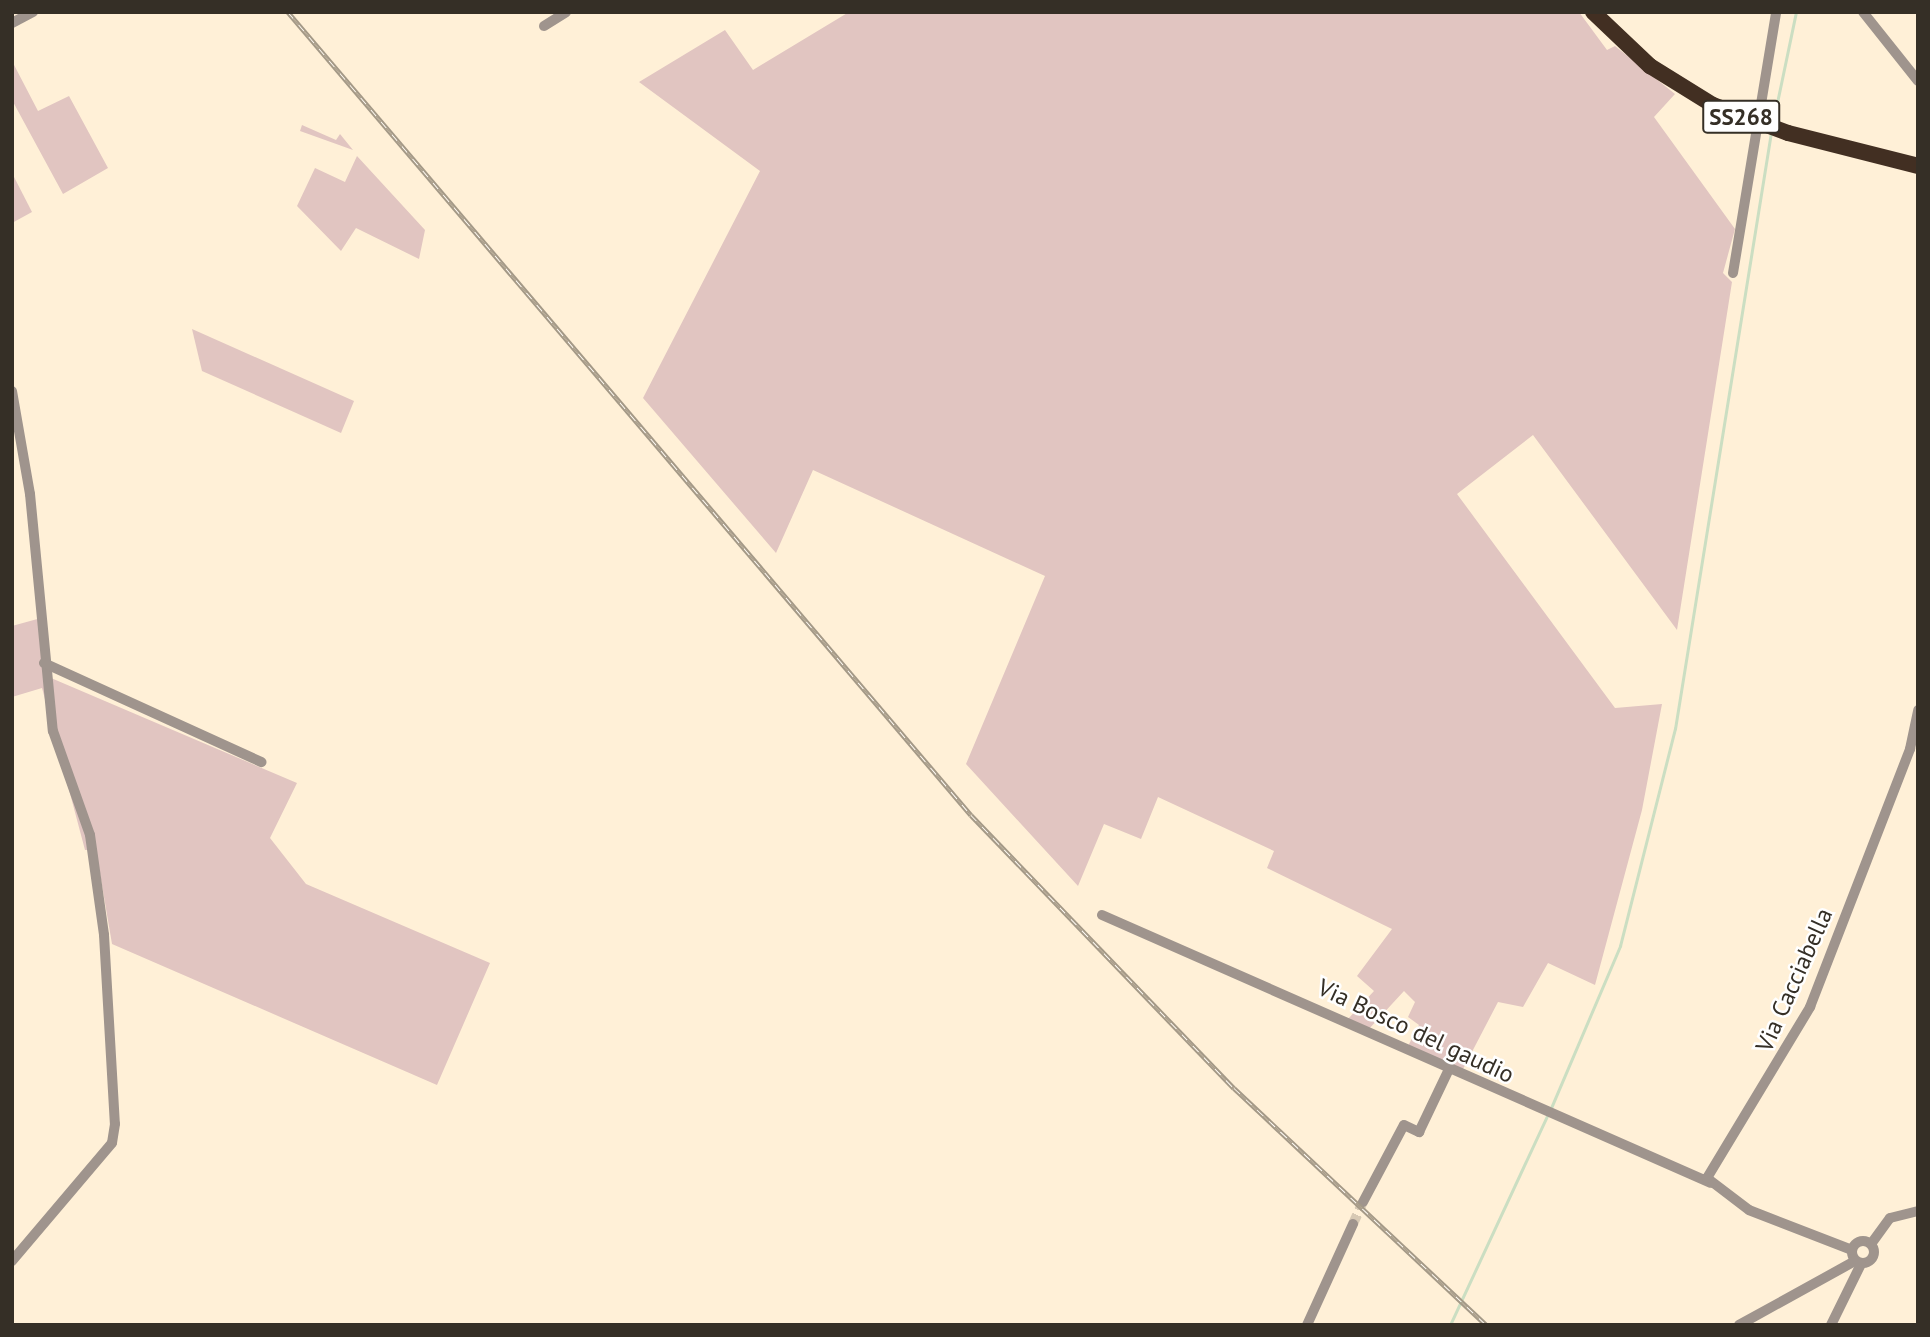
<!DOCTYPE html>
<html>
<head>
<meta charset="utf-8">
<style>
  body { margin:0 }
  #map { position:relative; width:1930px; height:1337px; overflow:hidden; background:#fff0d7; font-family:"PT Sans",sans-serif }
  div>[style] { position:absolute }
  [style*='--x'] { left:calc(var(--x)*1px); top:calc(var(--y)*1px); width:calc(var(--w)*1px); rotate:calc(var(--a)*1deg) }
  .green>* { inset:0; background:#e1c5c1 }
  .stream>* { height:2.5px; margin:-1.25px; padding:0 1.25px; transform-origin:1.25px; border-radius:1.25px; background:#cbdec2 }
  .minor-tunnel>* { height:10px; margin-top:-5px; transform-origin:0; background:repeating-linear-gradient(90deg,#d7c9b4 0 10px,transparent 0 15px) }
  .minor>* { height:10px; margin:-5px; padding:0 5px; transform-origin:5px; border-radius:5px; background:#9f948d }
  .minor>.ring { margin:-5px; padding:0; box-sizing:content-box; background:none; border:10px solid #9f948d; border-radius:50% }
  .rail>* { height:5px; margin-top:-2.5px; transform-origin:0; background:repeating-linear-gradient(90deg,#fff 0 8px,#a49987 0 16px); box-sizing:border-box; border-block:2px solid #a49987 }
  .highway-bridge>* { height:16px; margin:-8px; padding:0 8px; transform-origin:8px; border-radius:8px; background:#422f22 }
  span { translate:-50% -50%; white-space:nowrap; text-align:center; line-height:1.15; -webkit-text-stroke:5px #fff; paint-order:stroke }
  .shield-label span { padding:2px 5px; background:#fff; border:2px solid; border-radius:5px; -webkit-text-stroke-width:0 }
  .shield-label { font-size:23px; color:#352f26; font-weight:700 }
  .street-label { font-size:24px; color:#352f26 }
  .frame { position:absolute; inset:0; border:14px solid #352f26; pointer-events:none }
</style>
</head>
<body>
<div id="map">
  <div class="green">
    <div style="clip-path:polygon(849px 12px,1579px 12px,1607px 50px,1615px 46px,1675px 94px,1654px 117px,1735px 229px,1723px 273px,1732px 282px,1677px 630px,1533px 435px,1457px 494px,1615px 708px,1662px 704px,1642px 810px,1595px 985px,1548px 963px,1523px 1007px,1498px 1002px,1462px 1071px,1408px 1046px,1419px 1025px,1408px 1017px,1415px 1002px,1404px 991px,1368px 1030px,1347px 1020px,1374px 991px,1357px 976px,1392px 929px,1267px 868px,1274px 851px,1158px 797px,1141px 839px,1104px 824px,1078px 886px,966px 764px,1045px 576px,813px 470px,776px 553px,643px 398px,760px 171px,639px 82px,725px 30px,753px 70px)"></div>
    <div style="clip-path:polygon(12px 61px,38px 111px,69px 96px,108px 168px,63px 194px,12px 100px)"></div>
    <div style="clip-path:polygon(302px 125px,336px 140px,340px 134px,353px 150px,300px 131px)"></div>
    <div style="clip-path:polygon(357px 156px,425px 230px,419px 259px,356px 228px,341px 251px,297px 206px,315px 168px,345px 182px)"></div>
    <div style="clip-path:polygon(12px 173px,32px 212px,12px 223px)"></div>
    <div style="clip-path:polygon(192px 329px,354px 401px,341px 433px,202px 371px)"></div>
    <div style="clip-path:polygon(41px 618px,44px 675px,297px 783px,270px 838px,306px 884px,490px 963px,437px 1085px,112px 944px,96px 850px,85px 850px,42px 688px,12px 697px,12px 626px)"></div>
  </div>
  <div class="stream">
    <div style="--x:1773;--y:122;--w:112;--a:-78.2"></div>
    <div style="--x:1551;--y:1108;--w:176;--a:-66.9"></div>
    <div style="--x:1620;--y:946;--w:224;--a:-75.8"></div>
    <div style="--x:1675;--y:729;--w:605;--a:-80.86"></div>
    <div style="--x:1450;--y:1325;--w:233;--a:-65.1"></div>
  </div>
  <div class="minor-tunnel">
    <div style="--x:1353;--y:1224;--w:24;--a:-66"></div>
  </div>
  <div class="minor">
    <div style="--x:1863;--y:12;--w:88;--a:51.4"></div>
    <div style="--x:12;--y:23;--w:24;--a:-28"></div>
    <div style="--x:544;--y:26;--w:26;--a:-32"></div>
    <div style="--x:1733;--y:273;--w:265;--a:-80.6"></div>
    <div style="--x:12;--y:391;--w:105;--a:80.1"></div>
    <div style="--x:30;--y:494;--w:238;--a:84.5"></div>
    <div style="--x:53;--y:731;--w:110;--a:70.4"></div>
    <div style="--x:90;--y:835;--w:101;--a:82"></div>
    <div style="--x:104;--y:935;--w:189;--a:86.7"></div>
    <div style="--x:115;--y:1124;--w:19;--a:99"></div>
    <div style="--x:112;--y:1143;--w:155;--a:130.3"></div>
    <div style="--x:44;--y:663;--w:239;--a:24.5"></div>
    <div style="--x:1102;--y:915;--w:665;--a:23.75"></div>
    <div style="--x:1363;--y:1202;--w:87;--a:-62"></div>
    <div style="--x:1404;--y:1125;--w:17;--a:25"></div>
    <div style="--x:1419;--y:1132;--w:70;--a:-64.5"></div>
    <div class="ring" style="left:1852px;top:1241px;width:12px;height:12px"></div>
    <div style="--x:1871;--y:1244;--w:32;--a:-54"></div>
    <div style="--x:1890;--y:1218;--w:29;--a:-14"></div>
    <div style="--x:1852;--y:1250;--w:110;--a:-158.8"></div>
    <div style="--x:1749;--y:1210;--w:53;--a:-142.7"></div>
    <div style="--x:1707;--y:1178;--w:200;--a:-58.9"></div>
    <div style="--x:1810;--y:1007;--w:277;--a:-68.8"></div>
    <div style="--x:1910;--y:749;--w:40;--a:-78"></div>
    <div style="--x:1307;--y:1325;--w:111;--a:-65.5"></div>
    <div style="--x:1739;--y:1325;--w:132;--a:-28.9"></div>
    <div style="--x:1831;--y:1325;--w:68;--a:-63.8"></div>
  </div>
  <div class="rail">
    <div style="--x:288;--y:12;--w:1054;--a:49.62"></div>
    <div style="--x:971;--y:815;--w:379;--a:46.1"></div>
    <div style="--x:1234;--y:1088;--w:346;--a:43.2"></div>
  </div>
  <div class="highway-bridge">
    <div style="--x:1593;--y:12;--w:79;--a:43.5"></div>
    <div style="--x:1650;--y:66;--w:74;--a:31.8"></div>
    <div style="--x:1713;--y:105;--w:80;--a:20.5"></div>
    <div style="--x:1788;--y:133;--w:134;--a:14.2"></div>
  </div>
  <div class="shield-label">
    <span style="left:1741px;top:117px">SS268</span>
  </div>
  <div class="street-label">
    <span style="left:1794px;top:980px;rotate:-66deg">Via Cacciabella</span>
    <span style="left:1416px;top:1031px;rotate:25deg">Via Bosco del gaudio</span>
  </div>
  <div class="frame"></div>
</div>
</body>
</html>
